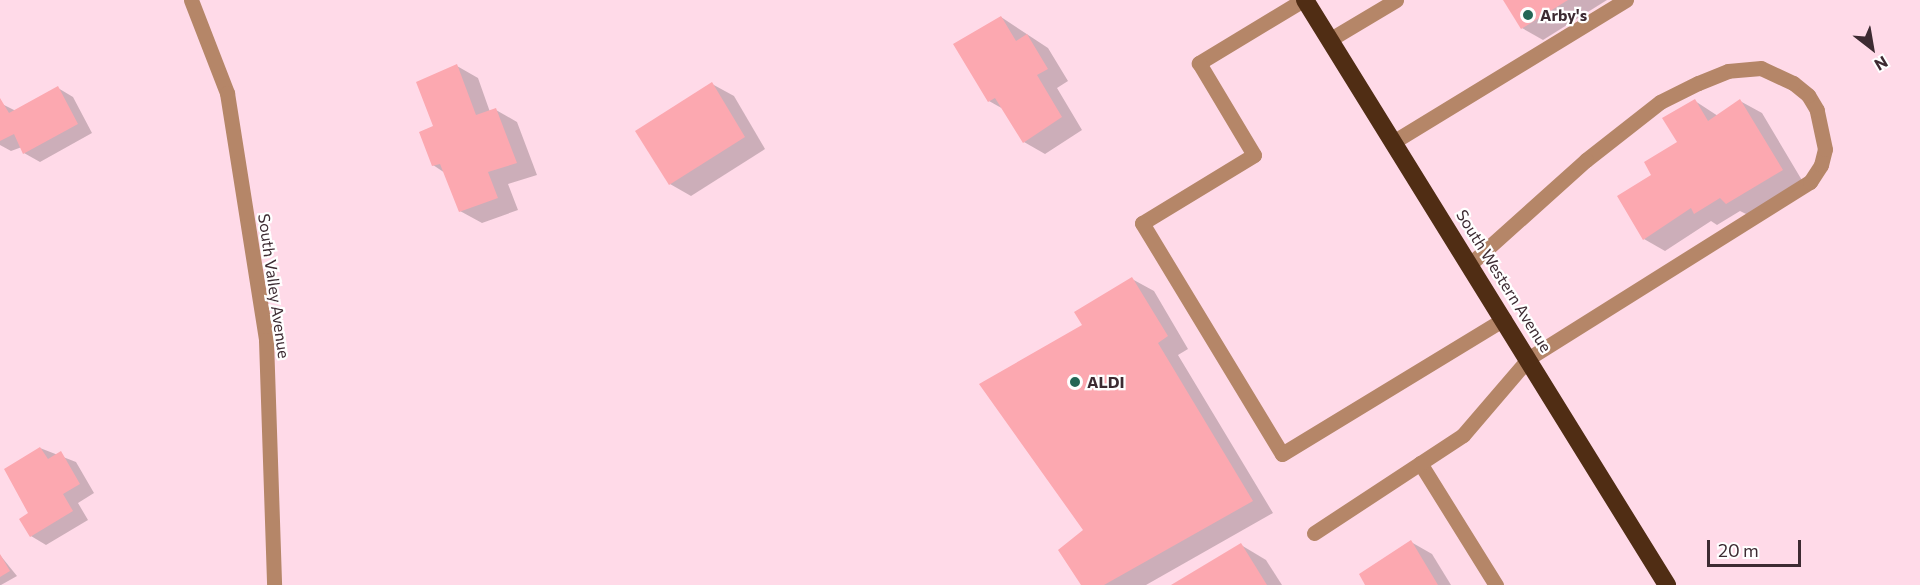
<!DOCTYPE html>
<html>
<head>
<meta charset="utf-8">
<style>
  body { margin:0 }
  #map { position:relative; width:1920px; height:585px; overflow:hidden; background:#ffdae8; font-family:Commissioner,sans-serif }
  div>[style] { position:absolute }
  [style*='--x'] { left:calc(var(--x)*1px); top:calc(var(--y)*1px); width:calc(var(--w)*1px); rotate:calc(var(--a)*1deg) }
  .shadow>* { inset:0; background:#0003 }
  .building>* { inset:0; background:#fca8b0 }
  .minor>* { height:15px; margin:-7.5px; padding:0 7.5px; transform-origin:7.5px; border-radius:7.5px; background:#b58668 }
  .highway>* { height:18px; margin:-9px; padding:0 9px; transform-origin:9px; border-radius:9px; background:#502d14 }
  .dots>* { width:16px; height:16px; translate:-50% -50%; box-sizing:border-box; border:3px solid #fff; border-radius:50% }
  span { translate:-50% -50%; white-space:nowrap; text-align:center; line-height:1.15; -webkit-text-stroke:4.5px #fff; paint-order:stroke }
  .poi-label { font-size:16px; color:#3d2b32; font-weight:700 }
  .left { translate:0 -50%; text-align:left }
  .street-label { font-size:16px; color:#3d2b32 }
  .north { position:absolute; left:1842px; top:18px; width:60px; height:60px; -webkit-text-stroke:4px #fff; paint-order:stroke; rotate:149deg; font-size:16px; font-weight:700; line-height:24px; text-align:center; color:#3d2b32 }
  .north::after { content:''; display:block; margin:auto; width:21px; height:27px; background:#3d2b32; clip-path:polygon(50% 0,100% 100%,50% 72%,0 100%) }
  .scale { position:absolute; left:1707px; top:540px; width:94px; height:27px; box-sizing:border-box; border:3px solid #3d2b32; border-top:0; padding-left:8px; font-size:18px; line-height:21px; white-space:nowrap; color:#3d2b32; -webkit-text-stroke:4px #fff; paint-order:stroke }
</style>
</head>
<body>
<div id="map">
  <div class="shadow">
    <div style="clip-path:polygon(1504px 0,1607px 0,1543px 40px,1522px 28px)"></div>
    <div style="clip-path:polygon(1001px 17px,1048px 48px,1068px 81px,1057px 88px,1082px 130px,1045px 154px,1024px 142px,1005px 110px,989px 101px)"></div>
    <div style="clip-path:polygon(457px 66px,478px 78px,490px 112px,496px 110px,517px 122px,537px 175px,508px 184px,518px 210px,482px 223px,460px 211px,445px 173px,433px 165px,435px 127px)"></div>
    <div style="clip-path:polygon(712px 84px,734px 96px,765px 149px,691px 196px,670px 184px)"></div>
    <div style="clip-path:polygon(58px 88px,73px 97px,92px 133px,40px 162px,24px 153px,22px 147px,11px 151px,0 145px,0 103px,16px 111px)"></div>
    <div style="clip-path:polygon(1695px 101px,1718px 116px,1740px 101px,1762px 113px,1803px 182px,1748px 215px,1740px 211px,1717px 225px,1711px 221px,1665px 251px,1644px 239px,1653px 175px,1679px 143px)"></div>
    <div style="clip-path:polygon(1132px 279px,1154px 291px,1188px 349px,1178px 355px,1273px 513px,1146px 585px,1083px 585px,1084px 325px)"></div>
    <div style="clip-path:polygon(40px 448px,76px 462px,94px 493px,78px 503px,88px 520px,46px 545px,31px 536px,30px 514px)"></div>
    <div style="clip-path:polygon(1411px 542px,1432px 554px,1451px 585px,1367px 585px)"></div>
    <div style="clip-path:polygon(1241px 545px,1266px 560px,1282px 585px,1174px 585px)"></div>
    <div style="clip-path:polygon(0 555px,17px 576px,1px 585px,0 585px)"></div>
  </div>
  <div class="building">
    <div style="clip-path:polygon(1503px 0,1568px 0,1521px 29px)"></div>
    <div style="clip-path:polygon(1001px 16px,1016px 41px,1027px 34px,1048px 69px,1037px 75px,1062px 117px,1023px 143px,995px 98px,988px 102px,953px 44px)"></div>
    <div style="clip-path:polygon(457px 64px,476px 115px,496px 108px,517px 163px,488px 172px,498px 198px,459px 212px,440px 164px,432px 166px,419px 132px,433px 126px,416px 82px)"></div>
    <div style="clip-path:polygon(712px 82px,745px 137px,669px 185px,635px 131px)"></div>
    <div style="clip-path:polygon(58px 86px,78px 124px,23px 154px,14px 134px,0 141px,0 98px,9px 113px)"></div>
    <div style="clip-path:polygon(1695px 99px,1708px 121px,1740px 99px,1783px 170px,1726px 204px,1720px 198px,1694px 214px,1691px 208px,1643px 240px,1617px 196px,1651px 175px,1644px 162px,1677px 142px,1662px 118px)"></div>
    <div style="clip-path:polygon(1132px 277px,1168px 336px,1158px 343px,1253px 501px,1104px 585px,1081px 585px,1058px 550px,1083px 530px,979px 384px,1082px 325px,1074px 312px)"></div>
    <div style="clip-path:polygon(40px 447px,48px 459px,61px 451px,80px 484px,63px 494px,73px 511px,30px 537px,19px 519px,28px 513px,4px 469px)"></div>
    <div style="clip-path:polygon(1411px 540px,1438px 585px,1365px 585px,1359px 574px)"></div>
    <div style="clip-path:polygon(1241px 543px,1267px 585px,1171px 585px)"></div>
    <div style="clip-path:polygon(0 554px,10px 571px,0 577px)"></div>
  </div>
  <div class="minor">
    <div style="--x:191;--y:0;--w:100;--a:68.8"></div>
    <div style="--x:227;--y:93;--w:250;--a:81"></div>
    <div style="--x:266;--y:340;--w:245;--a:88.1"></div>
    <div style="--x:1303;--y:0;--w:122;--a:148.8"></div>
    <div style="--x:1199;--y:63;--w:107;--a:59.1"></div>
    <div style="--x:1254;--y:155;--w:131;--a:148.7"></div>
    <div style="--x:1142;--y:223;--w:270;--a:58.8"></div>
    <div style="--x:1282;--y:454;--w:260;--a:-31.3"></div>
    <div style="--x:1329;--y:40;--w:78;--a:-30.8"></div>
    <div style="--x:1393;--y:142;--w:273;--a:-31.4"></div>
    <div style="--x:1420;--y:463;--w:144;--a:58.1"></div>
    <div style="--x:1314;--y:533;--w:178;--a:-33.3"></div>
    <div style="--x:1463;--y:435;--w:101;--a:-49.4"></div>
    <div style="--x:1529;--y:358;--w:332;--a:-32.1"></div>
    <div style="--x:1810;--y:182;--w:20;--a:-57"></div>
    <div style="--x:1821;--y:165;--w:16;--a:-76"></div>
    <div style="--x:1825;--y:149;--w:40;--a:-102"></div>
    <div style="--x:1817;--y:110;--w:17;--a:-121"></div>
    <div style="--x:1808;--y:95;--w:19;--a:-141"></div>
    <div style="--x:1793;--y:83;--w:35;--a:-155"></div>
    <div style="--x:1761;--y:68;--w:33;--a:175"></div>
    <div style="--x:1728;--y:71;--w:32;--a:158"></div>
    <div style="--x:1698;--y:83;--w:42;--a:153.4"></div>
    <div style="--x:1660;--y:102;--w:94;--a:141.9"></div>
    <div style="--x:1586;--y:160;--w:156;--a:138.1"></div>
  </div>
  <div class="highway">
    <div style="--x:1305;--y:0;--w:688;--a:58.25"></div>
  </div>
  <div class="dots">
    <div style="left:1528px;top:15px;background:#246655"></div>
    <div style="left:1075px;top:382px;background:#246655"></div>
  </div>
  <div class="poi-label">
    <span class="left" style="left:1540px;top:15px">Arby's</span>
    <span class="left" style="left:1087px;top:382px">ALDI</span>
  </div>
  <div class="street-label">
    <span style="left:1504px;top:281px;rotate:58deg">South Western Avenue</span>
    <span style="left:274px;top:286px;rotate:82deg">South Valley Avenue</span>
  </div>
  <div class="north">N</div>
  <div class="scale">20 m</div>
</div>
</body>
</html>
